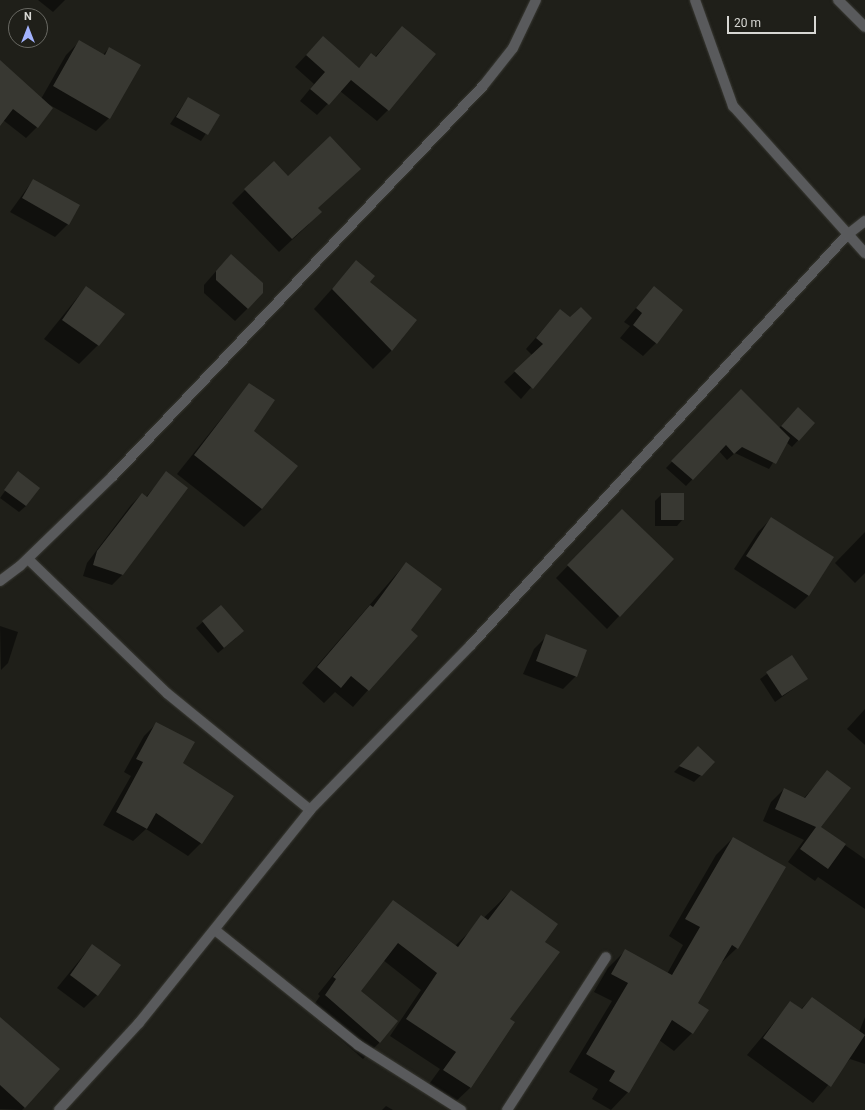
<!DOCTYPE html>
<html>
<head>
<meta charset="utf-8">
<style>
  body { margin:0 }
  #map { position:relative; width:865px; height:1110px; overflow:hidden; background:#1f1f19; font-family:Roboto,sans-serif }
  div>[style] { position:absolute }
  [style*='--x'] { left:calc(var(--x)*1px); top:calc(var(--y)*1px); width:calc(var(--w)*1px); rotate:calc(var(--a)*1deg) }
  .shadow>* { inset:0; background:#0007 }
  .building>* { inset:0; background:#383832 }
  .roads { filter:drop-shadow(0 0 1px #393933) drop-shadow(0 0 1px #393933) }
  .minor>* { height:10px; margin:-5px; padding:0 5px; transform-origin:5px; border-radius:5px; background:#595a5c }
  span { translate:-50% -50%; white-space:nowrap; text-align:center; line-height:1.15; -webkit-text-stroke:3px #1f1f19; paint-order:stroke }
  .north { position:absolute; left:8px; top:8px; width:40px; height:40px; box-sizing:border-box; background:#1f1f19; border:1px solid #696963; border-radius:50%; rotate:0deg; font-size:11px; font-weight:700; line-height:16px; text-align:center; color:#d7d7d3 }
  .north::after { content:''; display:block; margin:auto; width:14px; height:18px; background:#a2b2fd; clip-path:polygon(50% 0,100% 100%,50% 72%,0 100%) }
  .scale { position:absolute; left:727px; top:16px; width:89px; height:18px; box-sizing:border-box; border:2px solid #d7d7d3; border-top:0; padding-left:5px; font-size:12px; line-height:14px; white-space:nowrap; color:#d7d7d3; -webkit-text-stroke:3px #1f1f19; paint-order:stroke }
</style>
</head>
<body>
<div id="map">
  <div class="shadow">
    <div style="clip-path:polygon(38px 0,65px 0,53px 12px)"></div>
    <div style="clip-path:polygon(402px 27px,388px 110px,377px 121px,340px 91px,317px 115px,300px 101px,314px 84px,295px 67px,323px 37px,358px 69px,371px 54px,375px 57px)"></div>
    <div style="clip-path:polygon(79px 42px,103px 55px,109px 48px,109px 118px,96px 131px,48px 104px,37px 127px,26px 138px,3px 120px,0 125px,0 62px,41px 99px,66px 55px)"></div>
    <div style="clip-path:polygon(188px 98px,218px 115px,201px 141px,170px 124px)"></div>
    <div style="clip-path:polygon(33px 180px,68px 224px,55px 237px,10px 212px)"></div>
    <div style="clip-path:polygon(245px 190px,317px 208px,308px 225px,279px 252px,232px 203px)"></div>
    <div style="clip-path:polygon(356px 262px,368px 282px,392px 350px,373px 369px,314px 309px)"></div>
    <div style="clip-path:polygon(218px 269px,248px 308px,235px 321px,204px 293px,204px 285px)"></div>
    <div style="clip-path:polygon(86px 287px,98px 345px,79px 364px,44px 339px)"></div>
    <div style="clip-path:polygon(654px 287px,656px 343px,643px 356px,620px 338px,630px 326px,624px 322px)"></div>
    <div style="clip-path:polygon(560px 310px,570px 319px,591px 318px,521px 399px,504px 382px,532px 355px,526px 349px)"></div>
    <div style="clip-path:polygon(249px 384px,262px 509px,244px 527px,177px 474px)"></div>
    <div style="clip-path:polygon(741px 390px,779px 428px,791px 415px,814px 423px,792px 447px,786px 442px,769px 469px,735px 453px,727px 460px,719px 451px,686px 486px,666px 468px)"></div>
    <div style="clip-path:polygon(18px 473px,26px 506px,19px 512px,0 498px)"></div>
    <div style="clip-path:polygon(167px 473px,122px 575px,112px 585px,83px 576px,87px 563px,131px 505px,142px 494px,146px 497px)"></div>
    <div style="clip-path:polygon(662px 494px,683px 519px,677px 526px,655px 526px,655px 501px)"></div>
    <div style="clip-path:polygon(622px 510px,672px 559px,607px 629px,556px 578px)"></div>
    <div style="clip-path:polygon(771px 519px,833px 557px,808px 596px,795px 609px,734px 569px,758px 532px)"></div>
    <div style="clip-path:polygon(865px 532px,865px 573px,855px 583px,835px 563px)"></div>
    <div style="clip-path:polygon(406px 563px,410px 631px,416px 636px,353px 707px,335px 692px,324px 703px,302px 683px)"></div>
    <div style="clip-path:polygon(221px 606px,236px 638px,218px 653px,196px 628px)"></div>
    <div style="clip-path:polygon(0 626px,18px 632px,8px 663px,1px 670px)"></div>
    <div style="clip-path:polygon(547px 636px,576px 676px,563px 689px,523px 674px,534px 649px)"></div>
    <div style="clip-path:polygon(792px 656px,807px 679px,775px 702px,760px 679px)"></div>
    <div style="clip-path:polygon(865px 709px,865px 745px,847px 729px)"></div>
    <div style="clip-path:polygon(157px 723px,182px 763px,201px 843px,188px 856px,146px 829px,133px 841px,103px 825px,131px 776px,124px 772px,144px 736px)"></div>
    <div style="clip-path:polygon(692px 754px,714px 762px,694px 782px,674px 772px)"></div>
    <div style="clip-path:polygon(827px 772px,819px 827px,865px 859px,865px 909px,818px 877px,815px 881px,788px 862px,804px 840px,763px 821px,771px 802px,784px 789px,804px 798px)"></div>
    <div style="clip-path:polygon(733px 838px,737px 948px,719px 965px,697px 1003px,708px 1011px,692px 1033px,674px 1051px,659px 1040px,628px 1092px,611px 1110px,592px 1099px,598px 1089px,569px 1072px,612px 1001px,594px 992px,608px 968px,625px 951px,667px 974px,683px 945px,669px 936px,716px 855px)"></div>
    <div style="clip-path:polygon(511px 891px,543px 942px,508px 1019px,513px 1022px,470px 1088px,453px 1104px,427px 1087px,440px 1069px,390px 1036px,421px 990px,383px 960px,359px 991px,380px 1042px,363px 1059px,309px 1012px,320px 996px,318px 994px,393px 901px,455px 946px)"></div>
    <div style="clip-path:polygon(92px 945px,97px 995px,84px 1008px,57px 988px)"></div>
    <div style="clip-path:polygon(812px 998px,859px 1032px,865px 1017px,865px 1064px,850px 1059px,813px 1103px,747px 1055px,791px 1002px,801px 1009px)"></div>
    <div style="clip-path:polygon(0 1025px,25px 1107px,22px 1110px,0 1109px)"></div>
    <div style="clip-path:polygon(386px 1106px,393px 1110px,382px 1110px)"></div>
  </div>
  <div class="building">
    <div style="clip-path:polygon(402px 26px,436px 54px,389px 111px,351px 80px,329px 105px,310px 89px,325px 72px,306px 55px,323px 36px,359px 68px,371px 53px,376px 57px)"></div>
    <div style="clip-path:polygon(79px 40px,105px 55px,109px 47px,141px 65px,110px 119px,53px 86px)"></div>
    <div style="clip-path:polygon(0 60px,53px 108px,38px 128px,13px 109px,0 126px)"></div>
    <div style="clip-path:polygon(188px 97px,220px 115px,208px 135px,176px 117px)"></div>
    <div style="clip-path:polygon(330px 136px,361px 169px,318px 208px,322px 212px,292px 239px,244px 189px,274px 161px,288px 176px)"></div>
    <div style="clip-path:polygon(33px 179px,80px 205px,69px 225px,22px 198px)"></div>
    <div style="clip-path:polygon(231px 254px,263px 283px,263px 293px,248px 309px,216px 280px,216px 271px)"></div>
    <div style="clip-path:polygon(356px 260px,375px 276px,370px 282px,417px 320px,392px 351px,332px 289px)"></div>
    <div style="clip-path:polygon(86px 286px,125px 314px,99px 346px,62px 320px)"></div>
    <div style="clip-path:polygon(654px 286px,683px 310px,657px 344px,633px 325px,642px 313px,636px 308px)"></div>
    <div style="clip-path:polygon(581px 307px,592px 318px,533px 389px,514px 371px,543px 344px,536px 338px,560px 309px,570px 317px)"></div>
    <div style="clip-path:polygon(249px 383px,275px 400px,254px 431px,298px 466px,262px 509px,194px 455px)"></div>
    <div style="clip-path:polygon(741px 389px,790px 438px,776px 464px,742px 447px,734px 454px,726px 445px,693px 480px,671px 461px)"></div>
    <div style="clip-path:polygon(798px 407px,815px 423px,799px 441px,781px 426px)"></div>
    <div style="clip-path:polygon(18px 471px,40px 488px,26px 506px,4px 490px)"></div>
    <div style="clip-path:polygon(166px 471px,188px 488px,123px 575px,93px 565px,97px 551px,142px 493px,147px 497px)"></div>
    <div style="clip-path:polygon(661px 493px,684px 493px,684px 520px,661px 520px)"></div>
    <div style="clip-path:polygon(622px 509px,674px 559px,620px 617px,567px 565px)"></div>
    <div style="clip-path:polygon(771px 517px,834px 557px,809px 596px,746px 556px)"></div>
    <div style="clip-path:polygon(406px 562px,442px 589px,411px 630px,418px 636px,369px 691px,351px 676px,341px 688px,317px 667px,370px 605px,373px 607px)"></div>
    <div style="clip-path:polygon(221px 605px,244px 631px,224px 648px,202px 621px)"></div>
    <div style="clip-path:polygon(546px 634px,587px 650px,577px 677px,536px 661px)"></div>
    <div style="clip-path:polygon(792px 655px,808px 679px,782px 696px,766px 672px)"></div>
    <div style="clip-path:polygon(156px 722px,195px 742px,183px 763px,234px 796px,202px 844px,156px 813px,147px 829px,116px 812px,143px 762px,136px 759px)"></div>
    <div style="clip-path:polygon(698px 746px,715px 762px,702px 776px,679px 766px)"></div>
    <div style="clip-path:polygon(827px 770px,851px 788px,821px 827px,846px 844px,828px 869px,800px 849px,816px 827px,775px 809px,784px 788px,805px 798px)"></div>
    <div style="clip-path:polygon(733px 837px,786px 867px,738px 949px,732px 945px,698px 1003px,709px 1010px,693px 1034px,672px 1020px,629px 1093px,609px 1081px,615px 1071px,586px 1054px,628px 983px,611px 974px,625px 949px,672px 975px,700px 927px,685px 919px)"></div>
    <div style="clip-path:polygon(511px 890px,558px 924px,545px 942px,560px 952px,510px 1019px,515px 1022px,471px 1088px,443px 1070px,456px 1052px,406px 1019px,437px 973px,398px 943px,361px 991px,398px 1021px,380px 1043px,325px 995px,336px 979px,333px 977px,393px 900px,458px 947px,481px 915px,488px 920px)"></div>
    <div style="clip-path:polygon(92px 944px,121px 965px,98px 996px,70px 975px)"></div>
    <div style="clip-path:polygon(812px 997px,865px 1035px,831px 1087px,763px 1038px,790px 1001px,802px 1009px)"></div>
    <div style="clip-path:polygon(0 1017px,60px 1069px,25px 1108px,0 1085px)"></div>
  </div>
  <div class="roads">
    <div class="minor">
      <div style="--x:695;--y:0;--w:113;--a:70.3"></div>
      <div style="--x:733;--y:106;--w:198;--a:48.1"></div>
      <div style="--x:838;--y:0;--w:38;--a:45"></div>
      <div style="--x:28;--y:559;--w:194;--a:44"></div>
      <div style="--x:168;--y:694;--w:183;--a:39.2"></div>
      <div style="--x:0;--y:581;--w:25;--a:-37"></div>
      <div style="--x:20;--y:566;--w:129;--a:-44.1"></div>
      <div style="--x:113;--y:476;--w:538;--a:-46.51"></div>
      <div style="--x:483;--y:86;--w:48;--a:-51.7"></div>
      <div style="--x:513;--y:48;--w:53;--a:-64.4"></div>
      <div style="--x:215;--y:930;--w:184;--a:38.8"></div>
      <div style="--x:358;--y:1045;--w:122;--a:32.3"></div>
      <div style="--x:59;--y:1110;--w:118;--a:-47.4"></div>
      <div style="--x:139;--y:1023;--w:273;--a:-51.2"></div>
      <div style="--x:310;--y:810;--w:231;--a:-45.7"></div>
      <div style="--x:471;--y:645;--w:556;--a:-47.48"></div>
      <div style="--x:847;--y:235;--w:23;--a:-38"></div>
      <div style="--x:507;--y:1110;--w:182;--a:-57.1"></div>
    </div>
  </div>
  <div class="north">N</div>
  <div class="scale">20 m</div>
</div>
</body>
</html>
